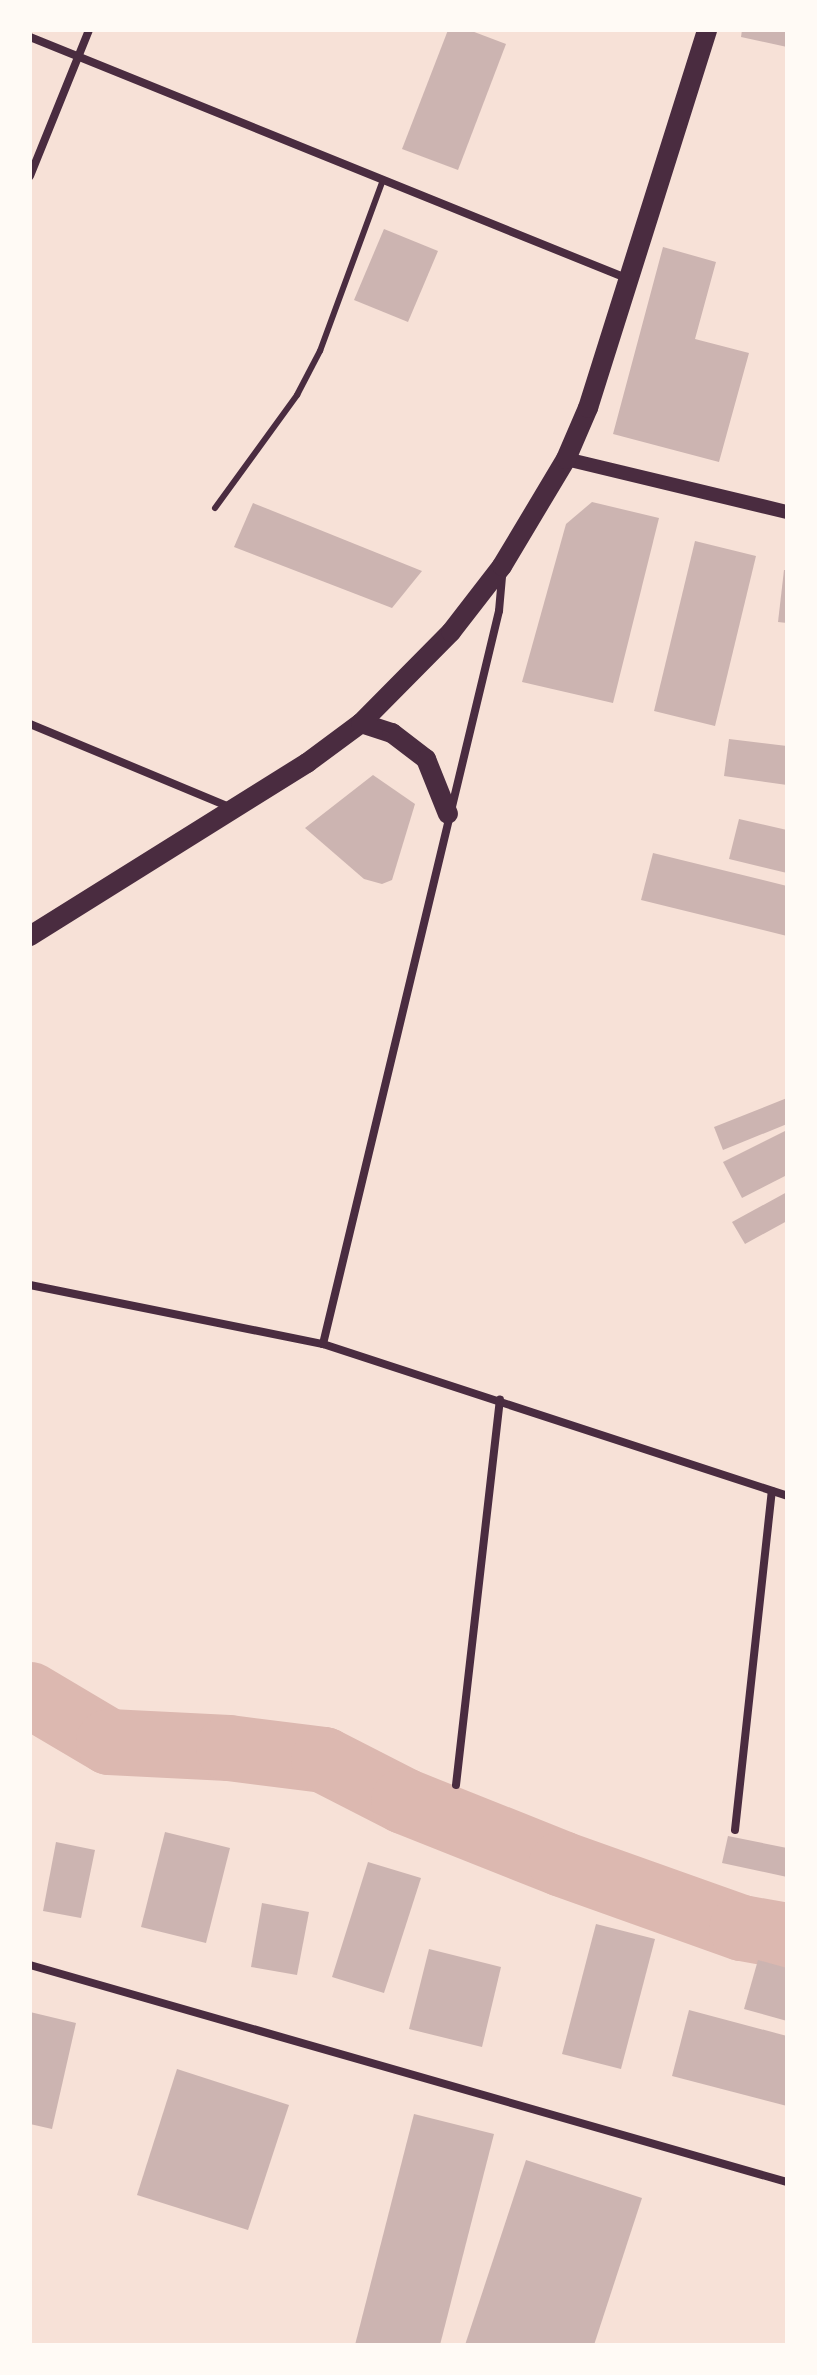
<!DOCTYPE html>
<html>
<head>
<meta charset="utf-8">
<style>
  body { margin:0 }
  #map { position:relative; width:817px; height:2375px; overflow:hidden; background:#f7e1d7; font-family:"IBM Plex Sans",sans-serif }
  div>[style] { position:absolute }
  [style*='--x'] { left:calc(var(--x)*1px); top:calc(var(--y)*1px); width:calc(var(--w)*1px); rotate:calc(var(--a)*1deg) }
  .river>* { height:66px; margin:-33px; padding:0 33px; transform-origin:33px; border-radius:33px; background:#dcb8b0 }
  .building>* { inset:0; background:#ccb4b1 }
  .service>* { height:6px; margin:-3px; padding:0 3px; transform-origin:3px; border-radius:3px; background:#4a2c40 }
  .minor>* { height:8px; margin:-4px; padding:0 4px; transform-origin:4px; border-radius:4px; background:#4a2c40 }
  .tertiary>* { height:14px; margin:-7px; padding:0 7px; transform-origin:7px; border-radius:7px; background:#4a2c40 }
  .primary>* { height:20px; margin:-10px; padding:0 10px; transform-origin:10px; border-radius:10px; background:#4a2c40 }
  span { translate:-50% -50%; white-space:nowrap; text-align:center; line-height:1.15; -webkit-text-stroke:6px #fffaf5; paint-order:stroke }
  .frame { position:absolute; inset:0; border:32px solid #fffaf5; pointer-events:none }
</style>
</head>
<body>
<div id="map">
  <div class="river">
    <div style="--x:30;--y:1695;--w:92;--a:30.7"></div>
    <div style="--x:109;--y:1742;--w:120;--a:2.9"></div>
    <div style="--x:229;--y:1748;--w:96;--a:7.2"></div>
    <div style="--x:324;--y:1760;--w:90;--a:27.1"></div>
    <div style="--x:404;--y:1801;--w:170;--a:21.7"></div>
    <div style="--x:562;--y:1864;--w:191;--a:19.6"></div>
    <div style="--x:742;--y:1928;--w:46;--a:10.1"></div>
  </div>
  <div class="building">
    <div style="clip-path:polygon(448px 30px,469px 30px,506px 44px,458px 170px,402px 149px)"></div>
    <div style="clip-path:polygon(742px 30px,787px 30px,787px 47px,741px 37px)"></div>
    <div style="clip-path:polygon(384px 229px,438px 251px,408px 322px,354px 300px)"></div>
    <div style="clip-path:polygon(663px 247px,716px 262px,695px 339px,749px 353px,719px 462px,613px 434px)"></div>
    <div style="clip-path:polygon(592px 502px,659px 518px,613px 703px,522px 682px,566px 524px)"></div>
    <div style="clip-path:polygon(253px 503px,422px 571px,392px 608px,234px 547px)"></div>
    <div style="clip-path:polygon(695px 541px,756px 556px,715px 726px,654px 711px)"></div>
    <div style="clip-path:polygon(784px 570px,787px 570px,787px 623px,778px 622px)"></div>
    <div style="clip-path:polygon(729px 739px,787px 746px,787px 785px,724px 776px)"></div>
    <div style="clip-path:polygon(373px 775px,415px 804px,392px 880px,382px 884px,364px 879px,305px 828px)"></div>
    <div style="clip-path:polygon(739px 819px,787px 830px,787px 873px,729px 859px)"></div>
    <div style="clip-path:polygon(653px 853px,787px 886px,787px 936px,641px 900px)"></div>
    <div style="clip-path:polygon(787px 1098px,787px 1124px,723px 1150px,714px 1127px)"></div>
    <div style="clip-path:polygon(787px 1130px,787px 1175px,742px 1198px,723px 1162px)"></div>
    <div style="clip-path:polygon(787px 1192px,787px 1221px,745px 1244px,732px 1222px)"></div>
    <div style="clip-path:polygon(165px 1832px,230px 1848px,206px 1943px,141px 1927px)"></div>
    <div style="clip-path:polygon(728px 1836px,787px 1848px,787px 1877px,722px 1863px)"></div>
    <div style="clip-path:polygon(56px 1842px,95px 1850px,81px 1918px,43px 1911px)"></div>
    <div style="clip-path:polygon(368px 1862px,421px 1878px,384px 1993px,332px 1977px)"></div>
    <div style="clip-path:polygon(262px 1903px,309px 1912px,297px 1975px,251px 1967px)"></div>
    <div style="clip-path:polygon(596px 1924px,655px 1939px,621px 2069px,562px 2054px)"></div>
    <div style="clip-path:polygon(429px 1949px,501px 1967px,482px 2047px,409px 2029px)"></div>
    <div style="clip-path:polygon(758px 1960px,787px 1968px,787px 2021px,744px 2009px)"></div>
    <div style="clip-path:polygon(689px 2010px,787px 2036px,787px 2106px,672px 2076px)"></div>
    <div style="clip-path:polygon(30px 2012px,76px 2023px,52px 2129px,30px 2124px)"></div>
    <div style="clip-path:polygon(177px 2069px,289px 2105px,248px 2230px,137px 2195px)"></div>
    <div style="clip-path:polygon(414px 2114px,494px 2134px,440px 2345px,355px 2345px)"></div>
    <div style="clip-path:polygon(526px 2160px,642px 2198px,594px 2345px,465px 2345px)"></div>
  </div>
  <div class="service">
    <div style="--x:215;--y:508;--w:140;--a:-54"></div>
    <div style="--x:297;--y:395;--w:50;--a:-62.4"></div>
    <div style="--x:320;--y:351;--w:182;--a:-69.8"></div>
  </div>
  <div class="minor">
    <div style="--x:30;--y:37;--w:643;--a:22.02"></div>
    <div style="--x:30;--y:176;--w:157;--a:-68"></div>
    <div style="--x:30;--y:724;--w:219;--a:22.6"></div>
    <div style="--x:30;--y:1285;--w:299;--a:11.4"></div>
    <div style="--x:323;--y:1344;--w:488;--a:18.1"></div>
    <div style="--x:323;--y:1344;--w:754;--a:-76.5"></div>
    <div style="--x:499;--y:611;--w:36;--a:-85"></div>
    <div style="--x:456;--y:1785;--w:388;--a:-83.5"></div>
    <div style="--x:735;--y:1830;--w:341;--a:-83.8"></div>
    <div style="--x:30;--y:1965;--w:787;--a:16"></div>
  </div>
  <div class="tertiary">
    <div style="--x:566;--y:459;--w:227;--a:13.5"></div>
  </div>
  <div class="primary">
    <div style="--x:361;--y:723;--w:33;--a:18"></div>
    <div style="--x:392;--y:733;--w:43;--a:37.4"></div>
    <div style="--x:426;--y:759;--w:59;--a:68.2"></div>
    <div style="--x:30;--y:936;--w:327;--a:-32"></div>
    <div style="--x:307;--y:763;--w:67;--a:-36.5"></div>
    <div style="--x:361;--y:723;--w:128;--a:-45.3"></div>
    <div style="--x:451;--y:632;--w:83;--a:-52.3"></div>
    <div style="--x:502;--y:566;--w:125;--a:-59.1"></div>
    <div style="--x:566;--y:459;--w:56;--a:-66.7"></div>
    <div style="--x:588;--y:408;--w:396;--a:-72.5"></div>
  </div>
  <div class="frame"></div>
</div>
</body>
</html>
